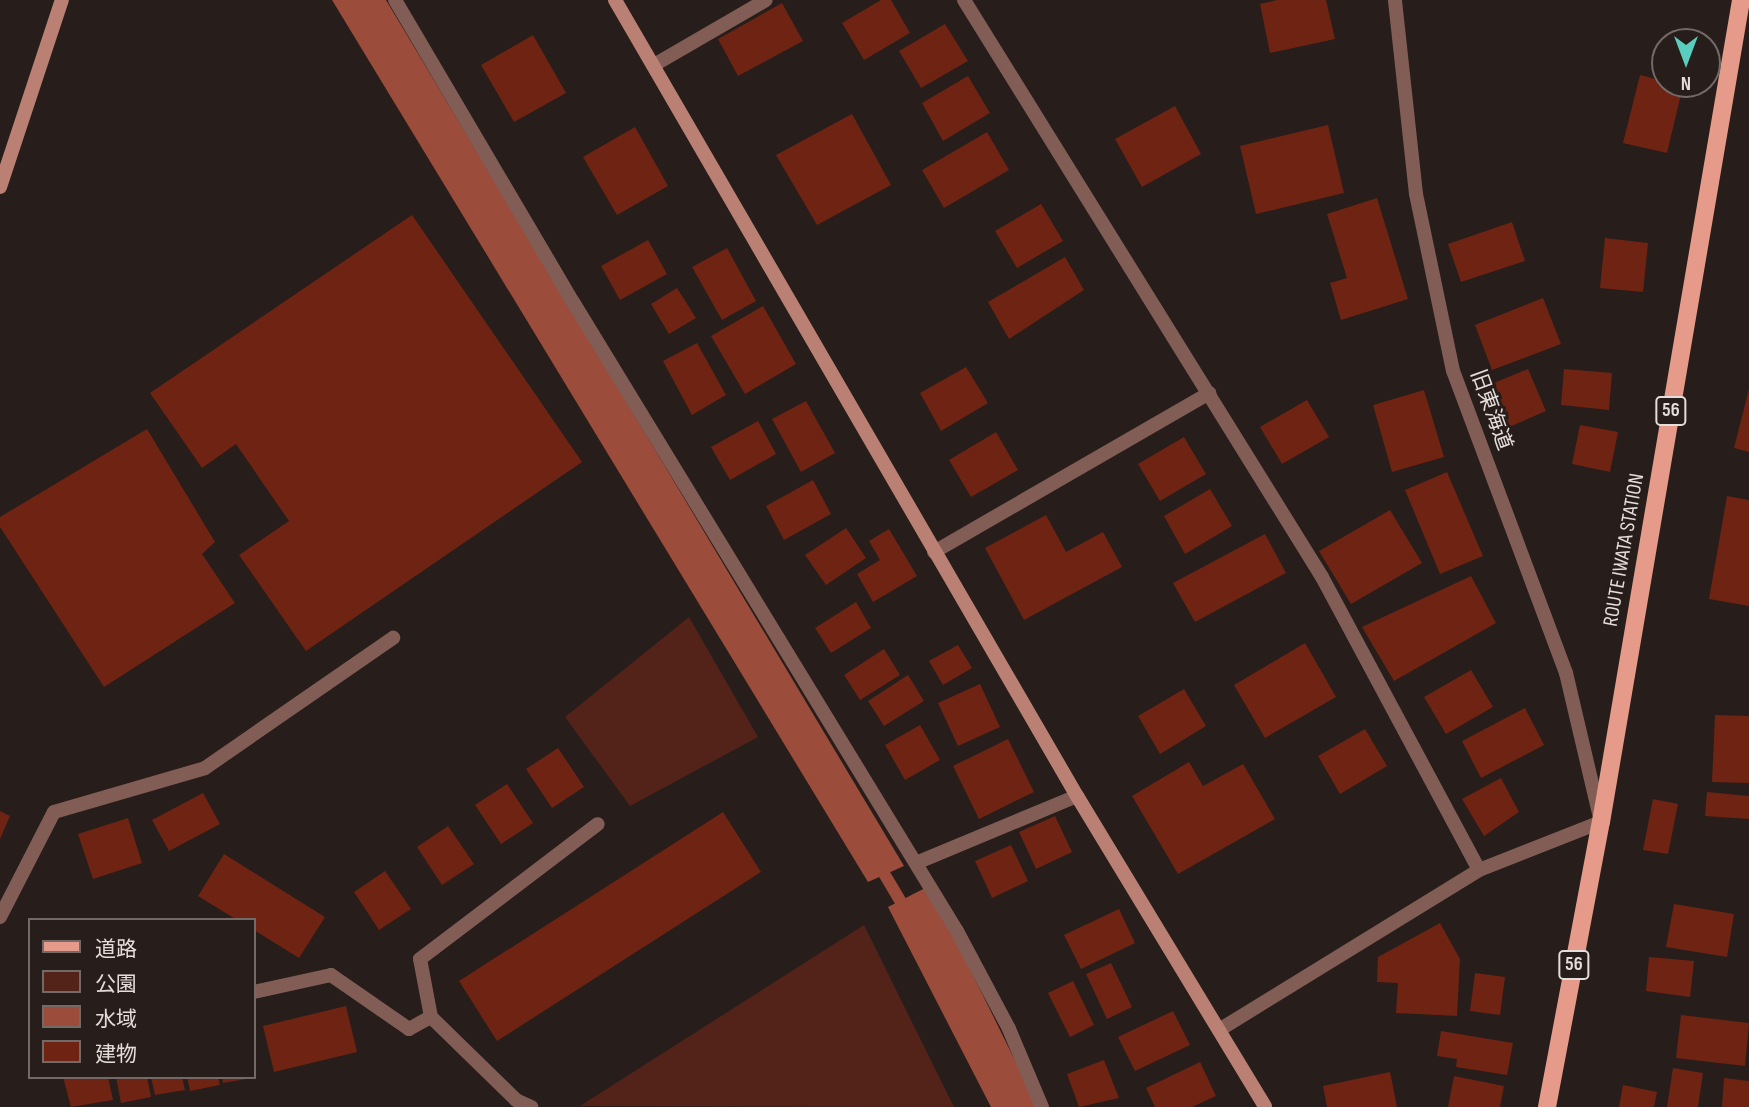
<!DOCTYPE html>
<html>
<head>
<meta charset="utf-8">
<style>
  body { margin:0 }
  #map { position:relative; width:1749px; height:1107px; overflow:hidden; background:#271d1a; font-family:"Sofia Sans Condensed","Noto Sans JP",sans-serif }
  div>[style] { position:absolute }
  [style*='--x'] { left:calc(var(--x)*1px); top:calc(var(--y)*1px); width:calc(var(--w)*1px); rotate:calc(var(--a)*1deg) }
  .green>* { inset:0; background:#532319 }
  .water>* { inset:0; background:#9c4c3b }
  .stream>* { height:12px; margin:-6px; padding:0 6px; transform-origin:6px; border-radius:6px; background:#9c4c3b }
  .building>* { inset:0; background:#6f2313 }
  .street>* { height:14px; margin:-7px; padding:0 7px; transform-origin:7px; border-radius:7px; background:#825d55 }
  .secondary>* { height:14px; margin:-7px; padding:0 7px; transform-origin:7px; border-radius:7px; background:#ba8073 }
  .primary>* { height:18px; margin:-9px; padding:0 9px; transform-origin:9px; border-radius:9px; background:#e69b8a }
  span { translate:-50% -50%; white-space:nowrap; text-align:center; line-height:1.15; -webkit-text-stroke:6px #271d1a; paint-order:stroke }
  .shield-label span { padding:2px 5px; background:#271d1a; border:2px solid; border-radius:5px; -webkit-text-stroke-width:0 }
  .shield-label { font-size:19px; color:#e4dddb; font-weight:700 }
  .street-label { font-size:21px; color:#e4dddb }
  .legend { position:absolute; left:28px; top:918px; width:228px; height:161px; box-sizing:border-box; background:#271d1a; border:2px solid #736a67; margin:0; padding:9px 12px; list-style:none; font-size:21px; color:#e4dddb }
  .legend li { display:flex; align-items:center; gap:14px; height:35px }
  .legend b { width:35px; border:2px solid #736a67 }
  .north { position:absolute; left:1651px; top:28px; width:70px; height:70px; box-sizing:border-box; background:#271d1a; border:2px solid #736a67; border-radius:50%; rotate:180deg; font-size:19px; font-weight:700; line-height:28px; text-align:center; color:#e4dddb }
  .north::after { content:''; display:block; margin:auto; width:24px; height:32px; background:#59cebe; clip-path:polygon(50% 0,100% 100%,50% 72%,0 100%) }
</style>
</head>
<body>
<div id="map">
  <div class="green">
    <div style="clip-path:polygon(689px 617px,758px 737px,630px 806px,565px 717px)"></div>
    <div style="clip-path:polygon(864px 925px,954px 1107px,580px 1106px)"></div>
  </div>
  <div class="water">
    <div style="clip-path:polygon(332px 0,386px 0,904px 866px,868px 882px)"></div>
    <div style="clip-path:polygon(929px 886px,1038px 1107px,991px 1107px,888px 907px)"></div>
  </div>
  <div class="stream">
    <div style="--x:876;--y:860;--w:63;--a:59.3"></div>
  </div>
  <div class="building">
    <div style="clip-path:polygon(881px 0,891px 0,910px 33px,864px 60px,842px 23px)"></div>
    <div style="clip-path:polygon(1277px 0,1326px 0,1335px 39px,1270px 53px,1260px 4px)"></div>
    <div style="clip-path:polygon(782px 3px,803px 41px,738px 76px,718px 39px)"></div>
    <div style="clip-path:polygon(945px 24px,968px 61px,921px 88px,899px 51px)"></div>
    <div style="clip-path:polygon(533px 35px,566px 93px,514px 122px,481px 65px)"></div>
    <div style="clip-path:polygon(1640px 75px,1683px 86px,1667px 153px,1623px 143px)"></div>
    <div style="clip-path:polygon(968px 76px,990px 113px,943px 141px,922px 103px)"></div>
    <div style="clip-path:polygon(1175px 106px,1201px 154px,1142px 187px,1115px 139px)"></div>
    <div style="clip-path:polygon(852px 114px,891px 185px,817px 225px,776px 155px)"></div>
    <div style="clip-path:polygon(1328px 125px,1344px 193px,1256px 214px,1240px 146px)"></div>
    <div style="clip-path:polygon(635px 127px,668px 186px,617px 215px,583px 157px)"></div>
    <div style="clip-path:polygon(987px 132px,1009px 170px,944px 208px,922px 170px)"></div>
    <div style="clip-path:polygon(1377px 198px,1408px 299px,1341px 320px,1330px 283px,1347px 278px,1327px 214px)"></div>
    <div style="clip-path:polygon(1041px 204px,1063px 241px,1017px 268px,995px 231px)"></div>
    <div style="clip-path:polygon(412px 215px,582px 462px,306px 651px,239px 555px,289px 521px,236px 444px,202px 468px,150px 393px)"></div>
    <div style="clip-path:polygon(1512px 222px,1525px 261px,1461px 282px,1448px 244px)"></div>
    <div style="clip-path:polygon(1605px 238px,1648px 243px,1643px 292px,1600px 288px)"></div>
    <div style="clip-path:polygon(648px 240px,667px 274px,620px 300px,601px 266px)"></div>
    <div style="clip-path:polygon(727px 248px,756px 301px,722px 320px,692px 267px)"></div>
    <div style="clip-path:polygon(1065px 257px,1084px 290px,1009px 339px,988px 302px)"></div>
    <div style="clip-path:polygon(677px 288px,696px 318px,669px 334px,651px 304px)"></div>
    <div style="clip-path:polygon(1543px 298px,1561px 344px,1492px 370px,1475px 325px)"></div>
    <div style="clip-path:polygon(763px 306px,796px 364px,745px 394px,711px 336px)"></div>
    <div style="clip-path:polygon(697px 343px,726px 395px,692px 415px,663px 361px)"></div>
    <div style="clip-path:polygon(966px 367px,988px 403px,941px 431px,920px 393px)"></div>
    <div style="clip-path:polygon(1528px 369px,1546px 411px,1507px 428px,1489px 385px)"></div>
    <div style="clip-path:polygon(1564px 369px,1612px 373px,1609px 410px,1561px 405px)"></div>
    <div style="clip-path:polygon(1749px 389px,1749px 452px,1734px 448px)"></div>
    <div style="clip-path:polygon(1424px 390px,1444px 457px,1392px 472px,1373px 405px)"></div>
    <div style="clip-path:polygon(1307px 400px,1329px 437px,1282px 464px,1260px 427px)"></div>
    <div style="clip-path:polygon(806px 401px,835px 453px,801px 472px,772px 419px)"></div>
    <div style="clip-path:polygon(758px 421px,776px 454px,730px 480px,711px 447px)"></div>
    <div style="clip-path:polygon(1580px 425px,1618px 432px,1610px 472px,1572px 464px)"></div>
    <div style="clip-path:polygon(147px 429px,215px 542px,202px 554px,235px 603px,104px 687px,0 527px,0 517px)"></div>
    <div style="clip-path:polygon(996px 432px,1018px 470px,971px 497px,949px 460px)"></div>
    <div style="clip-path:polygon(1184px 437px,1206px 474px,1160px 501px,1138px 464px)"></div>
    <div style="clip-path:polygon(1447px 472px,1483px 556px,1440px 574px,1405px 490px)"></div>
    <div style="clip-path:polygon(813px 480px,831px 514px,784px 540px,766px 506px)"></div>
    <div style="clip-path:polygon(1210px 489px,1232px 526px,1185px 554px,1164px 516px)"></div>
    <div style="clip-path:polygon(1727px 496px,1749px 500px,1749px 606px,1709px 599px)"></div>
    <div style="clip-path:polygon(1390px 510px,1422px 563px,1351px 604px,1319px 551px)"></div>
    <div style="clip-path:polygon(1046px 515px,1066px 552px,1103px 532px,1122px 567px,1024px 620px,985px 548px)"></div>
    <div style="clip-path:polygon(846px 528px,866px 558px,826px 585px,805px 555px)"></div>
    <div style="clip-path:polygon(889px 529px,917px 576px,873px 602px,857px 574px,880px 560px,869px 541px)"></div>
    <div style="clip-path:polygon(1265px 534px,1286px 573px,1195px 622px,1173px 583px)"></div>
    <div style="clip-path:polygon(1471px 576px,1496px 623px,1394px 681px,1362px 627px)"></div>
    <div style="clip-path:polygon(856px 602px,871px 628px,831px 653px,815px 628px)"></div>
    <div style="clip-path:polygon(1305px 643px,1336px 697px,1265px 738px,1234px 685px)"></div>
    <div style="clip-path:polygon(958px 645px,972px 668px,943px 685px,929px 661px)"></div>
    <div style="clip-path:polygon(884px 649px,900px 675px,860px 700px,844px 675px)"></div>
    <div style="clip-path:polygon(1471px 670px,1493px 707px,1446px 734px,1424px 697px)"></div>
    <div style="clip-path:polygon(908px 675px,924px 701px,884px 726px,868px 701px)"></div>
    <div style="clip-path:polygon(980px 684px,1000px 727px,958px 746px,938px 703px)"></div>
    <div style="clip-path:polygon(1184px 689px,1206px 726px,1160px 754px,1138px 716px)"></div>
    <div style="clip-path:polygon(1525px 708px,1544px 745px,1481px 778px,1462px 741px)"></div>
    <div style="clip-path:polygon(1715px 715px,1749px 716px,1749px 783px,1712px 782px)"></div>
    <div style="clip-path:polygon(920px 725px,940px 760px,905px 780px,885px 745px)"></div>
    <div style="clip-path:polygon(1365px 729px,1387px 766px,1340px 794px,1318px 756px)"></div>
    <div style="clip-path:polygon(1008px 739px,1034px 792px,979px 819px,953px 766px)"></div>
    <div style="clip-path:polygon(558px 748px,584px 787px,552px 808px,526px 769px)"></div>
    <div style="clip-path:polygon(1189px 762px,1203px 786px,1243px 764px,1275px 819px,1178px 874px,1132px 796px)"></div>
    <div style="clip-path:polygon(1501px 778px,1519px 812px,1484px 836px,1462px 799px)"></div>
    <div style="clip-path:polygon(507px 784px,533px 823px,501px 844px,475px 805px)"></div>
    <div style="clip-path:polygon(1707px 792px,1749px 796px,1749px 819px,1705px 816px)"></div>
    <div style="clip-path:polygon(203px 793px,220px 824px,169px 851px,152px 820px)"></div>
    <div style="clip-path:polygon(1653px 799px,1678px 804px,1668px 854px,1643px 850px)"></div>
    <div style="clip-path:polygon(0 811px,10px 816px,0 839px)"></div>
    <div style="clip-path:polygon(723px 812px,761px 872px,497px 1041px,459px 981px)"></div>
    <div style="clip-path:polygon(1055px 816px,1072px 852px,1036px 869px,1019px 832px)"></div>
    <div style="clip-path:polygon(128px 818px,142px 863px,93px 879px,78px 834px)"></div>
    <div style="clip-path:polygon(448px 826px,474px 864px,442px 885px,417px 847px)"></div>
    <div style="clip-path:polygon(1011px 845px,1028px 881px,992px 898px,975px 861px)"></div>
    <div style="clip-path:polygon(224px 854px,325px 917px,299px 958px,254px 930px,254px 920px,237px 920px,198px 896px)"></div>
    <div style="clip-path:polygon(385px 871px,411px 909px,379px 930px,354px 892px)"></div>
    <div style="clip-path:polygon(1674px 904px,1734px 914px,1727px 957px,1666px 947px)"></div>
    <div style="clip-path:polygon(1119px 909px,1135px 943px,1081px 969px,1064px 935px)"></div>
    <div style="clip-path:polygon(1440px 923px,1460px 959px,1457px 1016px,1396px 1013px,1398px 983px,1377px 982px,1378px 957px)"></div>
    <div style="clip-path:polygon(1649px 957px,1694px 961px,1690px 997px,1646px 991px)"></div>
    <div style="clip-path:polygon(1111px 963px,1132px 1007px,1107px 1019px,1086px 974px)"></div>
    <div style="clip-path:polygon(1475px 973px,1505px 977px,1500px 1015px,1470px 1011px)"></div>
    <div style="clip-path:polygon(1073px 981px,1094px 1025px,1070px 1037px,1048px 993px)"></div>
    <div style="clip-path:polygon(346px 1006px,357px 1052px,274px 1072px,263px 1026px)"></div>
    <div style="clip-path:polygon(1173px 1011px,1190px 1045px,1135px 1071px,1118px 1037px)"></div>
    <div style="clip-path:polygon(1681px 1015px,1749px 1023px,1745px 1066px,1676px 1058px)"></div>
    <div style="clip-path:polygon(1441px 1031px,1513px 1043px,1507px 1075px,1456px 1067px,1457px 1059px,1437px 1056px)"></div>
    <div style="clip-path:polygon(1104px 1060px,1119px 1098px,1079px 1107px,1067px 1074px)"></div>
    <div style="clip-path:polygon(1200px 1062px,1216px 1096px,1192px 1107px,1155px 1107px,1146px 1088px)"></div>
    <div style="clip-path:polygon(1673px 1068px,1703px 1073px,1698px 1107px,1667px 1107px)"></div>
    <div style="clip-path:polygon(1390px 1072px,1397px 1107px,1327px 1107px,1323px 1086px)"></div>
    <div style="clip-path:polygon(1454px 1076px,1504px 1086px,1500px 1107px,1448px 1107px)"></div>
    <div style="clip-path:polygon(63px 1077px,108px 1077px,113px 1100px,71px 1107px)"></div>
    <div style="clip-path:polygon(116px 1077px,147px 1077px,151px 1097px,121px 1103px)"></div>
    <div style="clip-path:polygon(151px 1077px,182px 1077px,185px 1090px,155px 1095px)"></div>
    <div style="clip-path:polygon(187px 1077px,218px 1077px,220px 1085px,190px 1091px)"></div>
    <div style="clip-path:polygon(222px 1077px,247px 1077px,247px 1079px,223px 1083px)"></div>
    <div style="clip-path:polygon(1724px 1078px,1749px 1081px,1749px 1107px,1722px 1107px)"></div>
    <div style="clip-path:polygon(1623px 1085px,1657px 1092px,1654px 1107px,1619px 1107px)"></div>
  </div>
  <div class="street">
    <div style="--x:395;--y:0;--w:351;--a:59.5"></div>
    <div style="--x:573;--y:302;--w:737;--a:58.6"></div>
    <div style="--x:957;--y:931;--w:111;--a:62"></div>
    <div style="--x:1009;--y:1029;--w:85;--a:67.1"></div>
    <div style="--x:964;--y:0;--w:679;--a:58.18"></div>
    <div style="--x:1322;--y:577;--w:332;--a:61.8"></div>
    <div style="--x:654;--y:65;--w:129;--a:-30.1"></div>
    <div style="--x:934;--y:552;--w:318;--a:-30"></div>
    <div style="--x:916;--y:863;--w:174;--a:-22.6"></div>
    <div style="--x:0;--y:917;--w:118;--a:-62.8"></div>
    <div style="--x:54;--y:812;--w:157;--a:-16.2"></div>
    <div style="--x:205;--y:768;--w:229;--a:-34.7"></div>
    <div style="--x:254;--y:992;--w:79;--a:-12.4"></div>
    <div style="--x:331;--y:975;--w:95;--a:34.7"></div>
    <div style="--x:409;--y:1029;--w:25;--a:-29"></div>
    <div style="--x:431;--y:1017;--w:119;--a:44.3"></div>
    <div style="--x:516;--y:1100;--w:17;--a:25"></div>
    <div style="--x:431;--y:1017;--w:59;--a:-100.7"></div>
    <div style="--x:420;--y:959;--w:223;--a:-37.2"></div>
    <div style="--x:1219;--y:1030;--w:305;--a:-31.6"></div>
    <div style="--x:1479;--y:870;--w:131;--a:-21.5"></div>
    <div style="--x:1601;--y:822;--w:153;--a:-103.2"></div>
    <div style="--x:1566;--y:673;--w:322;--a:-110.5"></div>
    <div style="--x:1453;--y:371;--w:181;--a:-101.8"></div>
    <div style="--x:1416;--y:194;--w:195;--a:-96.2"></div>
  </div>
  <div class="secondary">
    <div style="--x:615;--y:0;--w:920;--a:59.87"></div>
    <div style="--x:1077;--y:796;--w:363;--a:58.8"></div>
    <div style="--x:0;--y:187;--w:197;--a:-71.7"></div>
  </div>
  <div class="primary">
    <div style="--x:1547;--y:1107;--w:290;--a:-79.3"></div>
    <div style="--x:1601;--y:822;--w:834;--a:-80.33"></div>
  </div>
  <div class="shield-label">
    <span style="left:1671px;top:411px">56</span>
    <span style="left:1574px;top:965px">56</span>
  </div>
  <div class="street-label">
    <span style="left:1491px;top:410px;rotate:70deg">旧東海道</span>
    <span style="left:1624px;top:550px;rotate:-80deg">ROUTE IWATA STATION</span>
  </div>
  <ul class="legend">
  <li><b style="height:9px;background:#e69b8a"></b>道路</li>
  <li><b style="height:19px;background:#532319"></b>公園</li>
  <li><b style="height:19px;background:#9c4c3b"></b>水域</li>
  <li><b style="height:19px;background:#6f2313"></b>建物</li>
  </ul>
  <div class="north">N</div>
</div>
</body>
</html>
